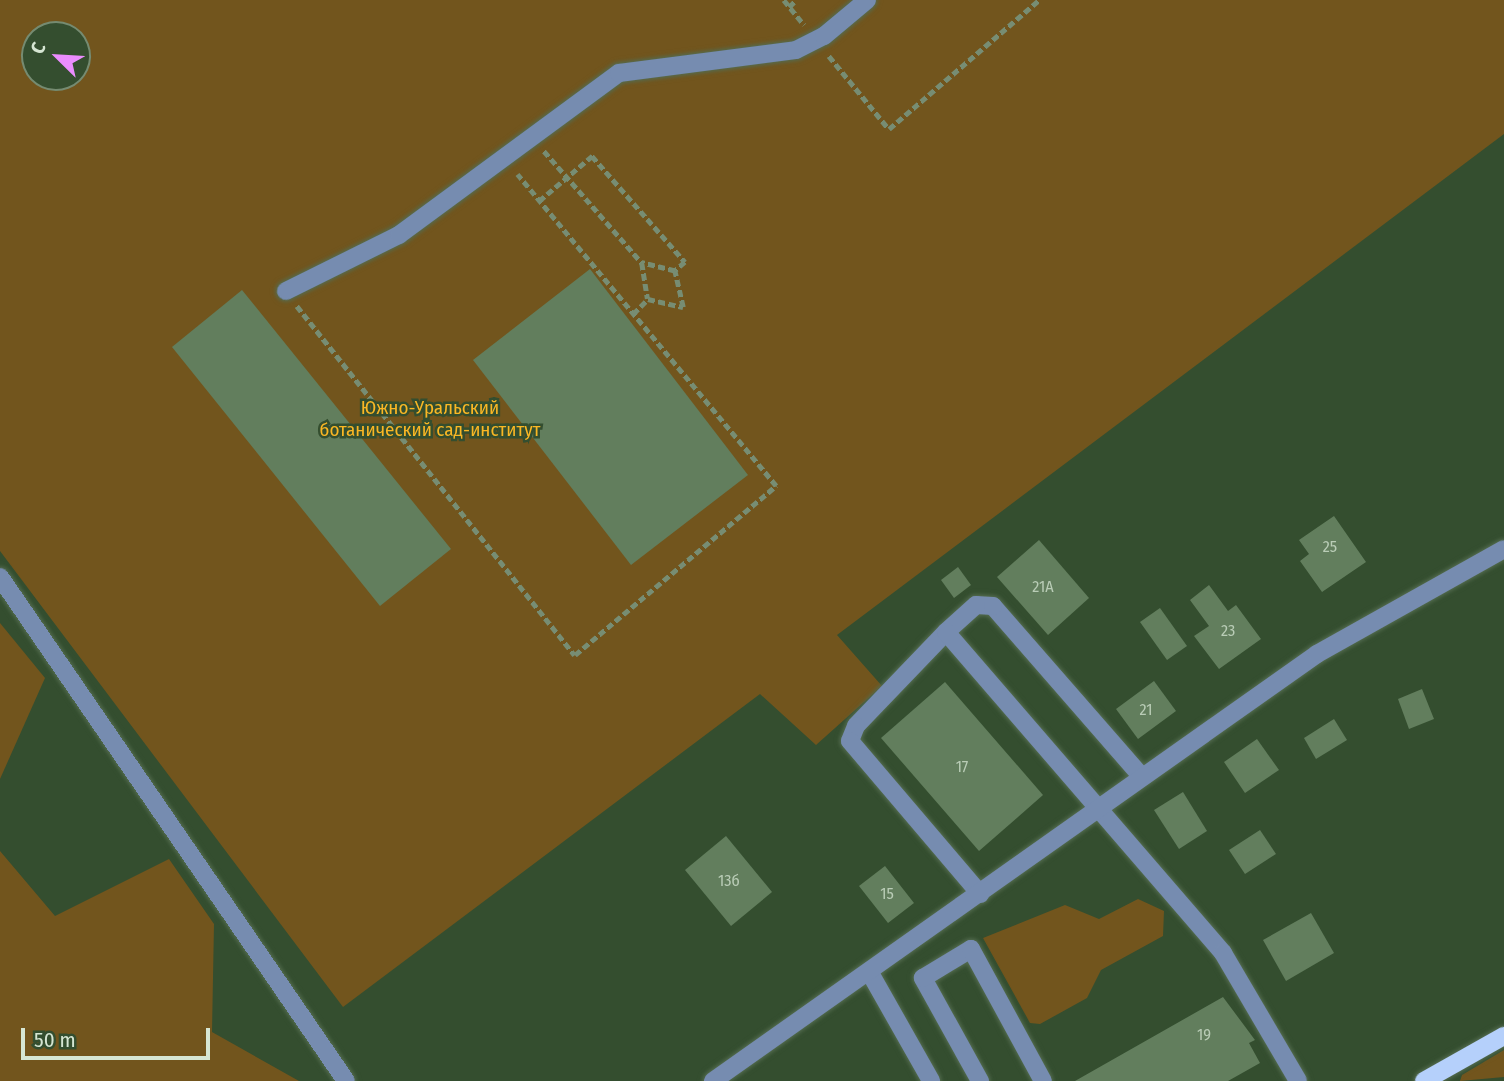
<!DOCTYPE html>
<html>
<head>
<meta charset="utf-8">
<style>
  body { margin:0 }
  #map { position:relative; width:1504px; height:1081px; overflow:hidden; background:#344e2f; font-family:"Fira Sans Condensed",sans-serif }
  div>[style] { position:absolute }
  [style*='--x'] { left:calc(var(--x)*1px); top:calc(var(--y)*1px); width:calc(var(--w)*1px); rotate:calc(var(--a)*1deg) }
  .green>* { inset:0; background:#72551d }
  .building>* { inset:0; background:#627e5d }
  .path>* { height:4.5px; margin-top:-2.25px; transform-origin:0; background:repeating-linear-gradient(90deg,#778d73 0 7px,transparent 0 10.5px) }
  .roads { filter:drop-shadow(0 0 2px #546c50) drop-shadow(0 0 2px #546c50) }
  .minor>* { height:18px; margin:-9px; padding:0 9px; transform-origin:9px; border-radius:9px; background:#768cb0 }
  .major>* { height:18px; margin:-9px; padding:0 9px; transform-origin:9px; border-radius:9px; background:#b5d0fb }
  span { translate:-50% -50%; white-space:nowrap; text-align:center; line-height:1.15; -webkit-text-stroke:5px #344e2f; paint-order:stroke }
  .number-label { font-size:16px; color:#b9ccb6 }
  .number-label span { -webkit-text-stroke-width:0 }
  .park-label { font-size:19px; color:#fab724 }
  .north { position:absolute; left:21px; top:21px; width:70px; height:70px; box-sizing:border-box; background:#344e2f; border:2px solid #758b71; border-radius:50%; rotate:294deg; font-size:19px; font-weight:700; line-height:28px; text-align:center; color:#d6e6d3 }
  .north::after { content:''; display:block; margin:auto; width:24px; height:32px; background:#ea8dfd; clip-path:polygon(50% 0,100% 100%,50% 72%,0 100%) }
  .scale { position:absolute; left:21px; top:1028px; width:189px; height:32px; box-sizing:border-box; border:4px solid #d6e6d3; border-top:0; padding-left:9px; font-size:21px; line-height:24px; white-space:nowrap; color:#d6e6d3; -webkit-text-stroke:5px #344e2f; paint-order:stroke }
</style>
</head>
<body>
<div id="map">
  <div class="green">
    <div style="clip-path:polygon(evenodd,0 0,1504px 0,1504px 134px,837px 635px,882px 686px,816px 745px,760px 694px,343px 1007px,0 551px,0 0,35px 35px,77px 35px,77px 77px,35px 77px,35px 35px)"></div>
    <div style="clip-path:polygon(0 623px,45px 678px,0 779px)"></div>
    <div style="clip-path:polygon(0 851px,55px 916px,169px 859px,214px 924px,212px 1032px,299px 1081px,0 1081px)"></div>
    <div style="clip-path:polygon(1138px 899px,1164px 911px,1163px 936px,1101px 970px,1087px 998px,1040px 1024px,1030px 1023px,983px 938px,1065px 905px,1099px 919px)"></div>
    <div style="clip-path:polygon(1504px 1050px,1504px 1077px,1460px 1081px,1462px 1075px)"></div>
  </div>
  <div class="building">
    <div style="clip-path:polygon(590px 269px,748px 475px,631px 565px,473px 360px)"></div>
    <div style="clip-path:polygon(242px 290px,451px 549px,380px 606px,172px 347px)"></div>
    <div style="clip-path:polygon(1334px 516px,1366px 562px,1322px 592px,1300px 561px,1309px 554px,1299px 540px)"></div>
    <div style="clip-path:polygon(1039px 540px,1089px 598px,1048px 635px,997px 577px)"></div>
    <div style="clip-path:polygon(958px 567px,971px 585px,954px 598px,941px 580px)"></div>
    <div style="clip-path:polygon(1209px 585px,1228px 611px,1236px 605px,1261px 639px,1219px 669px,1194px 636px,1209px 626px,1190px 600px)"></div>
    <div style="clip-path:polygon(1160px 608px,1187px 646px,1167px 660px,1140px 622px)"></div>
    <div style="clip-path:polygon(1154px 681px,1176px 711px,1138px 739px,1116px 709px)"></div>
    <div style="clip-path:polygon(945px 682px,1043px 795px,979px 851px,881px 738px)"></div>
    <div style="clip-path:polygon(1422px 689px,1434px 719px,1409px 729px,1398px 699px)"></div>
    <div style="clip-path:polygon(1334px 719px,1347px 740px,1316px 759px,1304px 738px)"></div>
    <div style="clip-path:polygon(1257px 739px,1279px 770px,1245px 793px,1224px 762px)"></div>
    <div style="clip-path:polygon(1183px 792px,1207px 831px,1179px 849px,1154px 810px)"></div>
    <div style="clip-path:polygon(1260px 830px,1276px 854px,1245px 874px,1229px 850px)"></div>
    <div style="clip-path:polygon(726px 836px,772px 892px,731px 926px,685px 870px)"></div>
    <div style="clip-path:polygon(885px 866px,914px 903px,888px 923px,859px 886px)"></div>
    <div style="clip-path:polygon(1311px 913px,1334px 953px,1286px 981px,1263px 940px)"></div>
    <div style="clip-path:polygon(1223px 997px,1255px 1040px,1249px 1043px,1260px 1063px,1228px 1081px,1075px 1081px)"></div>
  </div>
  <div class="path">
    <div style="--x:784;--y:0;--w:32;--a:51"></div>
    <div style="--x:789;--y:7;--w:10;--a:-45"></div>
    <div style="--x:829;--y:56;--w:94;--a:50.6"></div>
    <div style="--x:889;--y:129;--w:198;--a:-40.7"></div>
    <div style="--x:544;--y:151;--w:149;--a:48.8"></div>
    <div style="--x:642;--y:263;--w:36;--a:81"></div>
    <div style="--x:648;--y:299;--w:36;--a:13"></div>
    <div style="--x:683;--y:307;--w:37;--a:-103"></div>
    <div style="--x:675;--y:271;--w:34;--a:-166"></div>
    <div style="--x:539;--y:201;--w:70;--a:-40.3"></div>
    <div style="--x:592;--y:156;--w:141;--a:48.7"></div>
    <div style="--x:685;--y:262;--w:13;--a:138"></div>
    <div style="--x:297;--y:306;--w:446;--a:51.5"></div>
    <div style="--x:575;--y:655;--w:263;--a:-40.1"></div>
    <div style="--x:776;--y:486;--w:405;--a:-129.7"></div>
    <div style="--x:633;--y:314;--w:21;--a:-45"></div>
  </div>
  <div class="roads">
    <div class="minor">
      <div style="--x:286;--y:291;--w:126;--a:-26.4"></div>
      <div style="--x:399;--y:235;--w:273;--a:-36.4"></div>
      <div style="--x:619;--y:73;--w:178;--a:-7.4"></div>
      <div style="--x:796;--y:50;--w:31;--a:-27"></div>
      <div style="--x:824;--y:36;--w:56;--a:-39.9"></div>
      <div style="--x:0;--y:577;--w:611;--a:55.53"></div>
      <div style="--x:946;--y:632;--w:130;--a:133.8"></div>
      <div style="--x:856;--y:726;--w:16;--a:112"></div>
      <div style="--x:850;--y:741;--w:201;--a:49.6"></div>
      <div style="--x:1142;--y:777;--w:227;--a:-131.1"></div>
      <div style="--x:993;--y:606;--w:17;--a:-177"></div>
      <div style="--x:976;--y:605;--w:40;--a:138"></div>
      <div style="--x:946;--y:632;--w:424;--a:49.2"></div>
      <div style="--x:1223;--y:953;--w:148;--a:59.6"></div>
      <div style="--x:870;--y:973;--w:124;--a:60.5"></div>
      <div style="--x:713;--y:1081;--w:740;--a:-35.26"></div>
      <div style="--x:1317;--y:654;--w:214;--a:-29.3"></div>
      <div style="--x:980;--y:1081;--w:118;--a:-119"></div>
      <div style="--x:923;--y:978;--w:56;--a:-31.1"></div>
      <div style="--x:971;--y:949;--w:150;--a:61.4"></div>
    </div>
    <div class="major">
      <div style="--x:1424;--y:1081;--w:92;--a:-29.4"></div>
    </div>
  </div>
  <div class="number-label">
    <span style="left:1330px;top:547px">25</span>
    <span style="left:1043px;top:587px">21А</span>
    <span style="left:1228px;top:631px">23</span>
    <span style="left:1146px;top:710px">21</span>
    <span style="left:962px;top:767px">17</span>
    <span style="left:729px;top:881px">13б</span>
    <span style="left:887px;top:894px">15</span>
    <span style="left:1204px;top:1035px">19</span>
  </div>
  <div class="park-label">
    <span style="left:430px;top:419px">Южно-Уральский<br>ботанический сад-институт</span>
  </div>
  <div class="north">С</div>
  <div class="scale">50 m</div>
</div>
</body>
</html>
